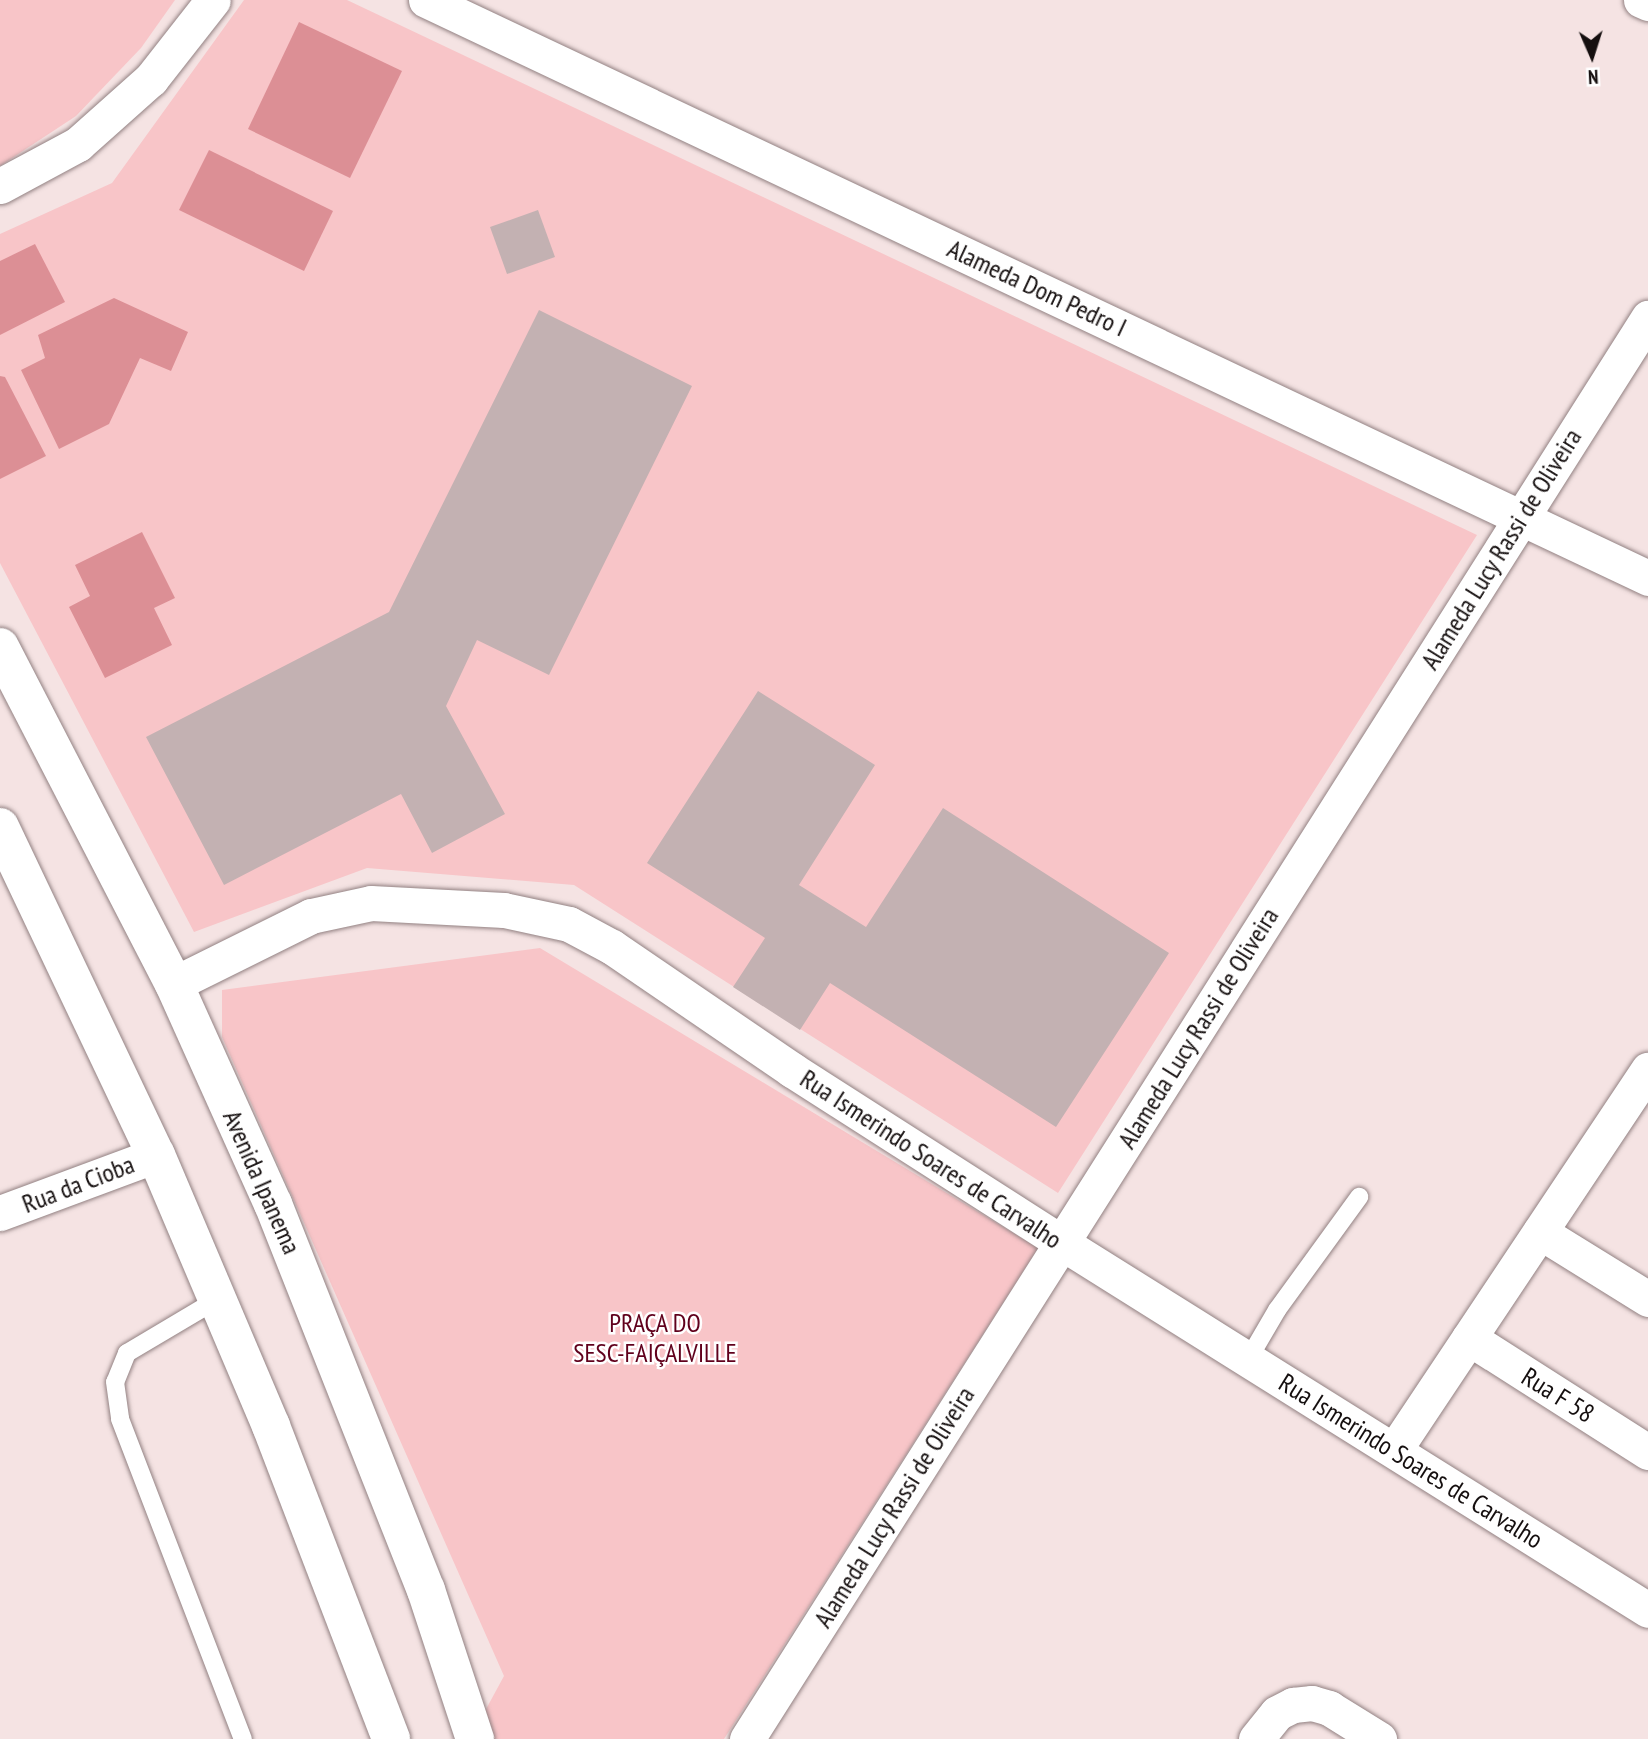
<!DOCTYPE html>
<html>
<head>
<meta charset="utf-8">
<style>
  body { margin:0 }
  #map { position:relative; width:1648px; height:1739px; overflow:hidden; background:#f5e3e3; font-family:"PT Sans Narrow",sans-serif }
  div>[style] { position:absolute }
  [style*='--x'] { left:calc(var(--x)*1px); top:calc(var(--y)*1px); width:calc(var(--w)*1px); rotate:calc(var(--a)*1deg) }
  .green>* { inset:0; background:#f8c5c8 }
  .water>* { inset:0; background:#dc8f95 }
  .building>* { inset:0; background:#c3b1b2 }
  .roads { filter:drop-shadow(0 0 2px #928182) drop-shadow(0 0 2px #928182) }
  .lane>* { height:18px; margin:-9px; padding:0 9px; transform-origin:9px; border-radius:9px; background:#fff }
  .street>* { height:35px; margin:-17.5px; padding:0 17.5px; transform-origin:17.5px; border-radius:17.5px; background:#fff }
  .primary>* { height:38px; margin:-19px; padding:0 19px; transform-origin:19px; border-radius:19px; background:#fff }
  span { translate:-50% -50%; white-space:nowrap; text-align:center; line-height:1.15; -webkit-text-stroke:5px #fff; paint-order:stroke }
  .street-label { font-size:26px; color:#150f0f }
  .park-label { font-size:26px; color:#60001c }
  .north { position:absolute; left:1557px; top:21px; width:70px; height:70px; -webkit-text-stroke:5px #fff; paint-order:stroke; rotate:177deg; font-size:19px; font-weight:700; line-height:28px; text-align:center; color:#150f0f }
  .north::after { content:''; display:block; margin:auto; width:24px; height:32px; background:#150f0f; clip-path:polygon(50% 0,100% 100%,50% 72%,0 100%) }
</style>
</head>
<body>
<div id="map">
  <div class="green">
    <div style="clip-path:polygon(0 0,175px 0,141px 48px,76px 116px,0 166px)"></div>
    <div style="clip-path:polygon(244px 0,347px 0,1477px 535px,1058px 1193px,574px 885px,367px 868px,194px 932px,0 563px,0 234px,112px 183px)"></div>
    <div style="clip-path:polygon(540px 948px,1038px 1248px,724px 1739px,493px 1739px,485px 1711px,504px 1676px,222px 1037px,222px 990px)"></div>
  </div>
  <div class="water">
    <div style="clip-path:polygon(299px 22px,402px 71px,350px 178px,248px 129px)"></div>
    <div style="clip-path:polygon(209px 150px,333px 211px,304px 271px,179px 210px)"></div>
    <div style="clip-path:polygon(35px 244px,65px 302px,0 335px,0 261px)"></div>
    <div style="clip-path:polygon(114px 298px,188px 332px,171px 371px,140px 358px,109px 424px,59px 449px,21px 370px,45px 358px,38px 335px)"></div>
    <div style="clip-path:polygon(0 376px,5px 377px,46px 456px,0 479px)"></div>
    <div style="clip-path:polygon(142px 532px,175px 598px,154px 608px,172px 645px,105px 678px,69px 607px,90px 596px,75px 565px)"></div>
  </div>
  <div class="building">
    <div style="clip-path:polygon(538px 210px,555px 257px,507px 274px,490px 227px)"></div>
    <div style="clip-path:polygon(539px 310px,692px 386px,549px 675px,477px 640px,446px 706px,505px 814px,432px 853px,401px 794px,224px 885px,146px 737px,389px 612px)"></div>
    <div style="clip-path:polygon(758px 691px,875px 765px,799px 885px,866px 927px,943px 808px,1169px 953px,1056px 1127px,830px 983px,800px 1030px,733px 987px,765px 938px,647px 863px)"></div>
  </div>
  <div class="roads">
    <div class="lane">
      <div style="--x:218;--y:1299;--w:106;--a:149.3"></div>
      <div style="--x:127;--y:1353;--w:31;--a:112"></div>
      <div style="--x:115;--y:1382;--w:37;--a:82"></div>
      <div style="--x:120;--y:1419;--w:343;--a:69"></div>
      <div style="--x:1249;--y:1358;--w:56;--a:-59.7"></div>
      <div style="--x:1277;--y:1310;--w:140;--a:-54"></div>
    </div>
    <div class="street">
      <div style="--x:426;--y:0;--w:1352;--a:25.31"></div>
      <div style="--x:1641;--y:0;--w:8;--a:23"></div>
      <div style="--x:0;--y:186;--w:89;--a:-28.3"></div>
      <div style="--x:78;--y:144;--w:98;--a:-41.7"></div>
      <div style="--x:151;--y:79;--w:100;--a:-51.9"></div>
      <div style="--x:174;--y:984;--w:153;--a:-26.4"></div>
      <div style="--x:311;--y:916;--w:61;--a:-12.2"></div>
      <div style="--x:371;--y:903;--w:133;--a:3"></div>
      <div style="--x:504;--y:910;--w:66;--a:12.2"></div>
      <div style="--x:569;--y:924;--w:49;--a:28.1"></div>
      <div style="--x:612;--y:947;--w:218;--a:34.3"></div>
      <div style="--x:792;--y:1070;--w:321;--a:32.6"></div>
      <div style="--x:1062;--y:1243;--w:691;--a:32.06"></div>
      <div style="--x:0;--y:1213;--w:166;--a:-20.4"></div>
      <div style="--x:1540;--y:1232;--w:127;--a:31.8"></div>
      <div style="--x:1469;--y:1338;--w:212;--a:32.5"></div>
      <div style="--x:1395;--y:1449;--w:456;--a:-56.3"></div>
      <div style="--x:747;--y:1739;--w:1683;--a:-57.62"></div>
      <div style="--x:1256;--y:1739;--w:33;--a:-51"></div>
      <div style="--x:1277;--y:1713;--w:18;--a:-27"></div>
      <div style="--x:1293;--y:1705;--w:19;--a:-6"></div>
      <div style="--x:1312;--y:1703;--w:18;--a:16"></div>
      <div style="--x:1329;--y:1708;--w:59;--a:31.8"></div>
    </div>
    <div class="primary">
      <div style="--x:0;--y:647;--w:379;--a:62.7"></div>
      <div style="--x:174;--y:984;--w:241;--a:65.8"></div>
      <div style="--x:273;--y:1204;--w:415;--a:68.4"></div>
      <div style="--x:426;--y:1590;--w:157;--a:71.8"></div>
      <div style="--x:0;--y:827;--w:363;--a:64.6"></div>
      <div style="--x:156;--y:1155;--w:294;--a:67"></div>
      <div style="--x:271;--y:1426;--w:335;--a:69"></div>
    </div>
  </div>
  <div class="street-label">
    <span style="left:1037px;top:288px;rotate:25deg">Alameda Dom Pedro I</span>
    <span style="left:1501px;top:549px;rotate:-58deg">Alameda Lucy Rassi de Oliveira</span>
    <span style="left:1198px;top:1028px;rotate:-58deg">Alameda Lucy Rassi de Oliveira</span>
    <span style="left:931px;top:1159px;rotate:33deg">Rua Ismerindo Soares de Carvalho</span>
    <span style="left:262px;top:1182px;rotate:66deg">Avenida Ipanema</span>
    <span style="left:78px;top:1184px;rotate:-21deg">Rua da Cioba</span>
    <span style="left:1558px;top:1395px;rotate:32deg">Rua F 58</span>
    <span style="left:1411px;top:1461px;rotate:32deg">Rua Ismerindo Soares de Carvalho</span>
    <span style="left:894px;top:1507px;rotate:-58deg">Alameda Lucy Rassi de Oliveira</span>
  </div>
  <div class="park-label">
    <span style="left:655px;top:1338px">PRAÇA DO<br>SESC-FAIÇALVILLE</span>
  </div>
  <div class="north">N</div>
</div>
</body>
</html>
